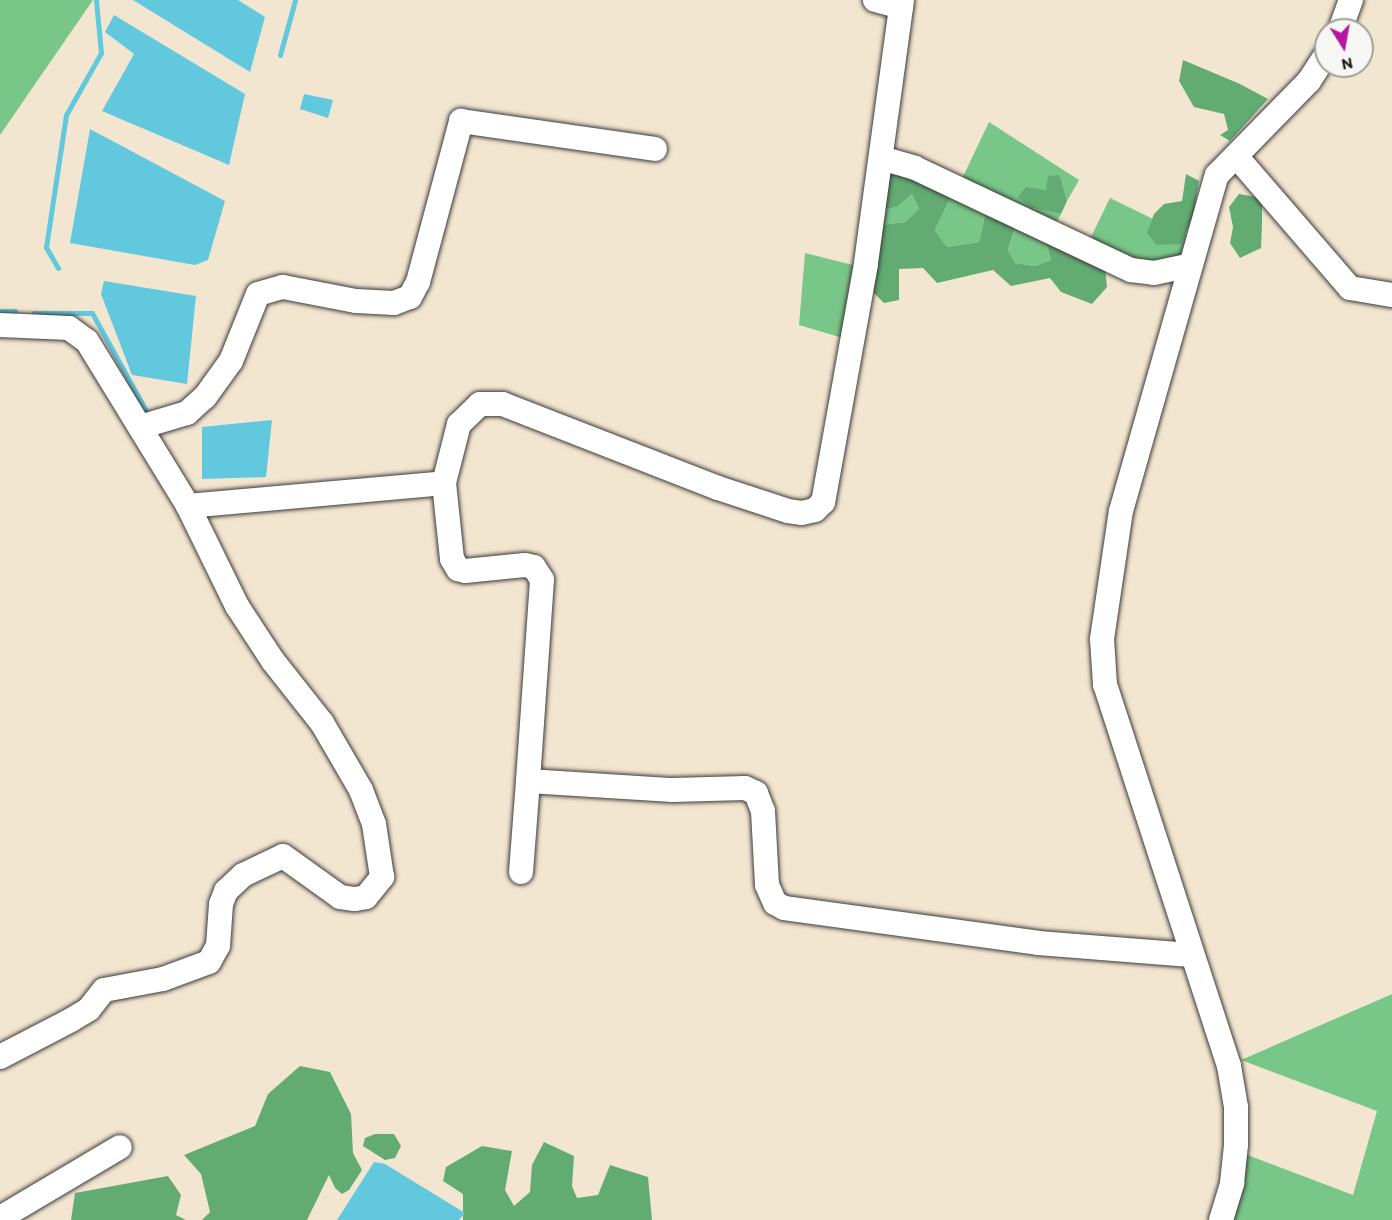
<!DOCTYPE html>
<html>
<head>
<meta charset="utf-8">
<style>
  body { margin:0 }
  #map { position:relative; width:1392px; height:1220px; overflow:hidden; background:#f3e6d1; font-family:Itim,sans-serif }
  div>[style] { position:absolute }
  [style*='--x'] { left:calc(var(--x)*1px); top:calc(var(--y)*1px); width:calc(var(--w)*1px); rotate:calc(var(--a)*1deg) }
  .green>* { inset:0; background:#78c788 }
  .forest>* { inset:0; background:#62ac74 }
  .water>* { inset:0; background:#61c8de }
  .stream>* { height:5px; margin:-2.5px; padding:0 2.5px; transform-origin:2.5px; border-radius:2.5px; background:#61c8de }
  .roads { filter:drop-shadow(0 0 2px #3c3a37) drop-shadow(0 0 2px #3c3a37) }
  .minor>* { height:24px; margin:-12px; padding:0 12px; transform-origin:12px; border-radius:12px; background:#fff }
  span { translate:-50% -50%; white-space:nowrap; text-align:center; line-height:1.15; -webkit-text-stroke:5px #f6f6f2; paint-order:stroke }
  .north { position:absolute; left:1314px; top:18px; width:60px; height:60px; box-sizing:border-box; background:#f6f6f2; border:2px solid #9f9f9c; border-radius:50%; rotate:169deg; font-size:16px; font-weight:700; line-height:24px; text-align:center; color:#1c1c1c }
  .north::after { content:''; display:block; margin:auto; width:21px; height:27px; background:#b5179e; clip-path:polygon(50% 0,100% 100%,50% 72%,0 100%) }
</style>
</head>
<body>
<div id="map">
  <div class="green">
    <div style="clip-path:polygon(0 0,93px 0,0 135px)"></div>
    <div style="clip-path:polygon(989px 122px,1079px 180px,1067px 201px,1060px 175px,1032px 208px,1061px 214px,1053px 228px,959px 185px)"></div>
    <div style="clip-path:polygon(912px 194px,919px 209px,905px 222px,881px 225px,882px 210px,897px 207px)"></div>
    <div style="clip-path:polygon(951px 197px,985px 215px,979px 242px,947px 247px,935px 230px)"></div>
    <div style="clip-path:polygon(1110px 198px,1190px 237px,1180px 258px,1141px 266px,1087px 245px)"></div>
    <div style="clip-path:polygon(1015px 227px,1046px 241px,1051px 260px,1035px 266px,1015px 263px,1008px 250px)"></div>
    <div style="clip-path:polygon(805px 253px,857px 266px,846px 339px,799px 325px)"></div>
    <div style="clip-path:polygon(1392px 994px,1392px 1220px,1226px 1220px,1242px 1153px,1353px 1195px,1377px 1111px,1241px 1060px)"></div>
  </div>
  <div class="forest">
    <div style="clip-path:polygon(1183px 60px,1240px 84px,1268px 99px,1230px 141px,1220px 135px,1228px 130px,1224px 114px,1194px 107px,1179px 81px)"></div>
    <div style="clip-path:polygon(893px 168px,951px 197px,935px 230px,947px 247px,979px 242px,985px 215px,1015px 227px,1008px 250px,1015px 263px,1035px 266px,1051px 260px,1046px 241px,1105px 268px,1107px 287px,1092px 304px,1061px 292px,1050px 278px,1011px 286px,993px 270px,937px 283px,923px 268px,899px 269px,899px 300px,884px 303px,870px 289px,881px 225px,905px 222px,919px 209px,912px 194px,897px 207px,882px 210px,885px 180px)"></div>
    <div style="clip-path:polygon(1186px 174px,1199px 181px,1193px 216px,1181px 244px,1157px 245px,1147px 233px,1154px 214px,1164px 204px,1182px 201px)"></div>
    <div style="clip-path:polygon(1060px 175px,1067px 201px,1061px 214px,1032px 208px,1018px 197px,1026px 187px,1046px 190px,1048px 176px)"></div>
    <div style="clip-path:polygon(1239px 194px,1262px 198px,1262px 224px,1261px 248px,1240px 258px,1230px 243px,1233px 227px,1229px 207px)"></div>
    <div style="clip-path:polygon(300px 1066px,330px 1072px,351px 1114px,353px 1153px,362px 1170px,349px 1190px,342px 1194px,335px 1188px,329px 1175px,307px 1220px,202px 1220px,210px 1212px,201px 1174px,184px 1155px,255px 1126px,268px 1094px)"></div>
    <div style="clip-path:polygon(375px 1134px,394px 1134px,401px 1146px,395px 1158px,385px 1160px,363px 1146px,365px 1138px)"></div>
    <div style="clip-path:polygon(544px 1142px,574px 1156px,572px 1186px,577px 1198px,598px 1195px,610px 1165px,648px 1177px,652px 1220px,463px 1220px,463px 1194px,443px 1181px,446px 1167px,482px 1146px,512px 1151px,505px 1190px,514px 1206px,530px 1192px,532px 1165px)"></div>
    <div style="clip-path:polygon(168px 1176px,181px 1195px,176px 1215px,186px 1220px,71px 1220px,75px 1193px)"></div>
  </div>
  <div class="water">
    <div style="clip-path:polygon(133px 0,238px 0,265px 17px,250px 72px)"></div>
    <div style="clip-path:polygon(114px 15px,245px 94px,229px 165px,102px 111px,134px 54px,105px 32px)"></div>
    <div style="clip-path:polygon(304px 94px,333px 100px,328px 118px,300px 109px)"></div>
    <div style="clip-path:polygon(90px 129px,225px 201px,208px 260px,195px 265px,70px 243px)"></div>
    <div style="clip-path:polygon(104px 281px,196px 296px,187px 384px,132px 375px,101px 294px)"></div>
    <div style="clip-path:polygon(272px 420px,266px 477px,202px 479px,202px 427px)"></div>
    <div style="clip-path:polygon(374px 1162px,385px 1164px,465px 1213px,459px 1220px,337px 1220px)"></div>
  </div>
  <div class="stream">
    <div style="--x:280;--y:55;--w:57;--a:-74.7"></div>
    <div style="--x:58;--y:268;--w:24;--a:-120"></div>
    <div style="--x:46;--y:247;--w:134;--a:-81.4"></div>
    <div style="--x:66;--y:115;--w:71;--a:-60.6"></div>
    <div style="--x:101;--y:53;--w:53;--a:-95.4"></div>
    <div style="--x:0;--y:311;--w:15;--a:0"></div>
    <div style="--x:34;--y:313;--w:58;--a:0"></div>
    <div style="--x:92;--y:313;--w:112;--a:61.1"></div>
  </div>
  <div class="roads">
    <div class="minor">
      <div style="--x:875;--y:0;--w:27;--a:15"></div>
      <div style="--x:902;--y:0;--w:266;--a:97.8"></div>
      <div style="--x:866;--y:264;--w:242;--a:100.2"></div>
      <div style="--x:823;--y:502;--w:11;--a:135"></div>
      <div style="--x:815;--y:510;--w:13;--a:167"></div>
      <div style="--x:802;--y:513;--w:14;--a:-172"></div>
      <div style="--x:788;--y:511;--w:74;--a:-161.8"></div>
      <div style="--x:718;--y:488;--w:231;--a:-158.7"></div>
      <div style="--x:503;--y:404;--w:23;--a:180"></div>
      <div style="--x:480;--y:404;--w:29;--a:136"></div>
      <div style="--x:459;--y:424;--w:61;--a:104.3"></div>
      <div style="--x:444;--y:483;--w:76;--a:84"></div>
      <div style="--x:452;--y:559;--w:12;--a:59"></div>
      <div style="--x:458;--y:569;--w:7;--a:16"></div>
      <div style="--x:465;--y:571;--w:60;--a:-5.7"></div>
      <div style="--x:525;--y:565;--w:9;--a:13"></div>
      <div style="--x:534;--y:567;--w:15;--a:58"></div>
      <div style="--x:542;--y:580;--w:201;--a:94"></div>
      <div style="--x:528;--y:781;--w:145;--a:3.6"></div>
      <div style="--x:673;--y:790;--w:72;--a:-1.6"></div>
      <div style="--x:745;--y:788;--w:12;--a:24"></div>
      <div style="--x:756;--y:793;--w:19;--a:69"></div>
      <div style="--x:763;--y:811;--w:74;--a:86.9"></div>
      <div style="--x:767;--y:885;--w:20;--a:66"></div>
      <div style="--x:775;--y:903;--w:10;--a:29"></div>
      <div style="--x:784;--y:908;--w:256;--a:7.8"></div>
      <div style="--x:1038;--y:943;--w:153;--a:4.5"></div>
      <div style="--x:1340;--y:30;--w:32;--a:-70"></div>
      <div style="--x:1236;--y:156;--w:174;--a:49.2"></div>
      <div style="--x:1350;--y:288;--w:43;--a:9.5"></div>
      <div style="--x:881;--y:158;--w:35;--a:16"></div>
      <div style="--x:915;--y:168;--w:239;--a:25.3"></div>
      <div style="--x:1131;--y:270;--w:23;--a:7"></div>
      <div style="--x:1154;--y:273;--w:35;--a:-12"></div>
      <div style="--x:0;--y:325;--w:69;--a:2.5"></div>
      <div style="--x:69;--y:328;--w:22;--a:36"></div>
      <div style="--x:87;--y:341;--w:193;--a:58.5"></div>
      <div style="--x:188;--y:506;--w:257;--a:-5.1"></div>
      <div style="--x:140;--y:427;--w:49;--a:-16.6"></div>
      <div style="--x:187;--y:413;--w:24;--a:-42"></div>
      <div style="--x:205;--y:397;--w:44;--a:-54.2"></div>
      <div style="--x:231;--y:361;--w:72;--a:-68.1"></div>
      <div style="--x:258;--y:294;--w:26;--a:-16"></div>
      <div style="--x:283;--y:287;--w:74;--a:10.9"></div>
      <div style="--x:356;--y:301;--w:38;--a:3"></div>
      <div style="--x:394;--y:303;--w:17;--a:-21"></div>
      <div style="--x:410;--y:297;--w:17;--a:-62"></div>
      <div style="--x:418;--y:282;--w:167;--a:-75"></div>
      <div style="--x:461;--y:121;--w:196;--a:8.2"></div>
      <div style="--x:521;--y:872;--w:91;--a:-85.6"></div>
      <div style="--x:0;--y:1057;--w:80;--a:-27.5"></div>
      <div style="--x:71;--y:1020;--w:21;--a:-31"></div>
      <div style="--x:89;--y:1009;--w:24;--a:-52"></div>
      <div style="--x:104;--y:990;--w:60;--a:-10.6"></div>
      <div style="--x:163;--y:979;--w:49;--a:-20.3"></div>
      <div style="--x:209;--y:962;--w:18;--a:-61"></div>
      <div style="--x:218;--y:946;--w:42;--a:-85.9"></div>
      <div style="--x:221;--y:904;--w:14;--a:-69"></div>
      <div style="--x:226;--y:891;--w:23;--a:-43"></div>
      <div style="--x:243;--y:875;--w:44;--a:-25.4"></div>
      <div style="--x:283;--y:856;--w:70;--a:35.7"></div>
      <div style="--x:340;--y:897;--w:15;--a:8"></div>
      <div style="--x:355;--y:899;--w:11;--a:-10"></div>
      <div style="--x:366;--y:897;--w:26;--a:-51"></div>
      <div style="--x:382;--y:877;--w:54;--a:-98.6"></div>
      <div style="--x:374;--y:824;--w:36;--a:-111"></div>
      <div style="--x:361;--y:790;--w:78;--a:-120.2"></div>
      <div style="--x:322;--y:723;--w:79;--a:-128.3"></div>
      <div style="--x:273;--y:661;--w:66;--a:-123.2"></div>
      <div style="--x:237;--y:606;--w:111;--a:-116.1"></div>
      <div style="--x:0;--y:1218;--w:139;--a:-30.6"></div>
      <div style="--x:1221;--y:1220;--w:39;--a:-73"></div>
      <div style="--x:1232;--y:1183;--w:39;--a:-84"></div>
      <div style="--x:1236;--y:1144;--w:37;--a:-90"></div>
      <div style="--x:1236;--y:1107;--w:42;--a:-99.7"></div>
      <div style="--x:1229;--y:1066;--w:401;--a:-108"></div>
      <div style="--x:1105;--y:685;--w:46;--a:-93.7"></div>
      <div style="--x:1102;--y:639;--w:129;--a:-81.6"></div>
      <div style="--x:1121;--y:511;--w:349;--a:-74.1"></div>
      <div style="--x:1217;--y:175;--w:132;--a:-45.6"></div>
      <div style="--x:1309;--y:81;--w:31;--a:-57"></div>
    </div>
  </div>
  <div class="north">N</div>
</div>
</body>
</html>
